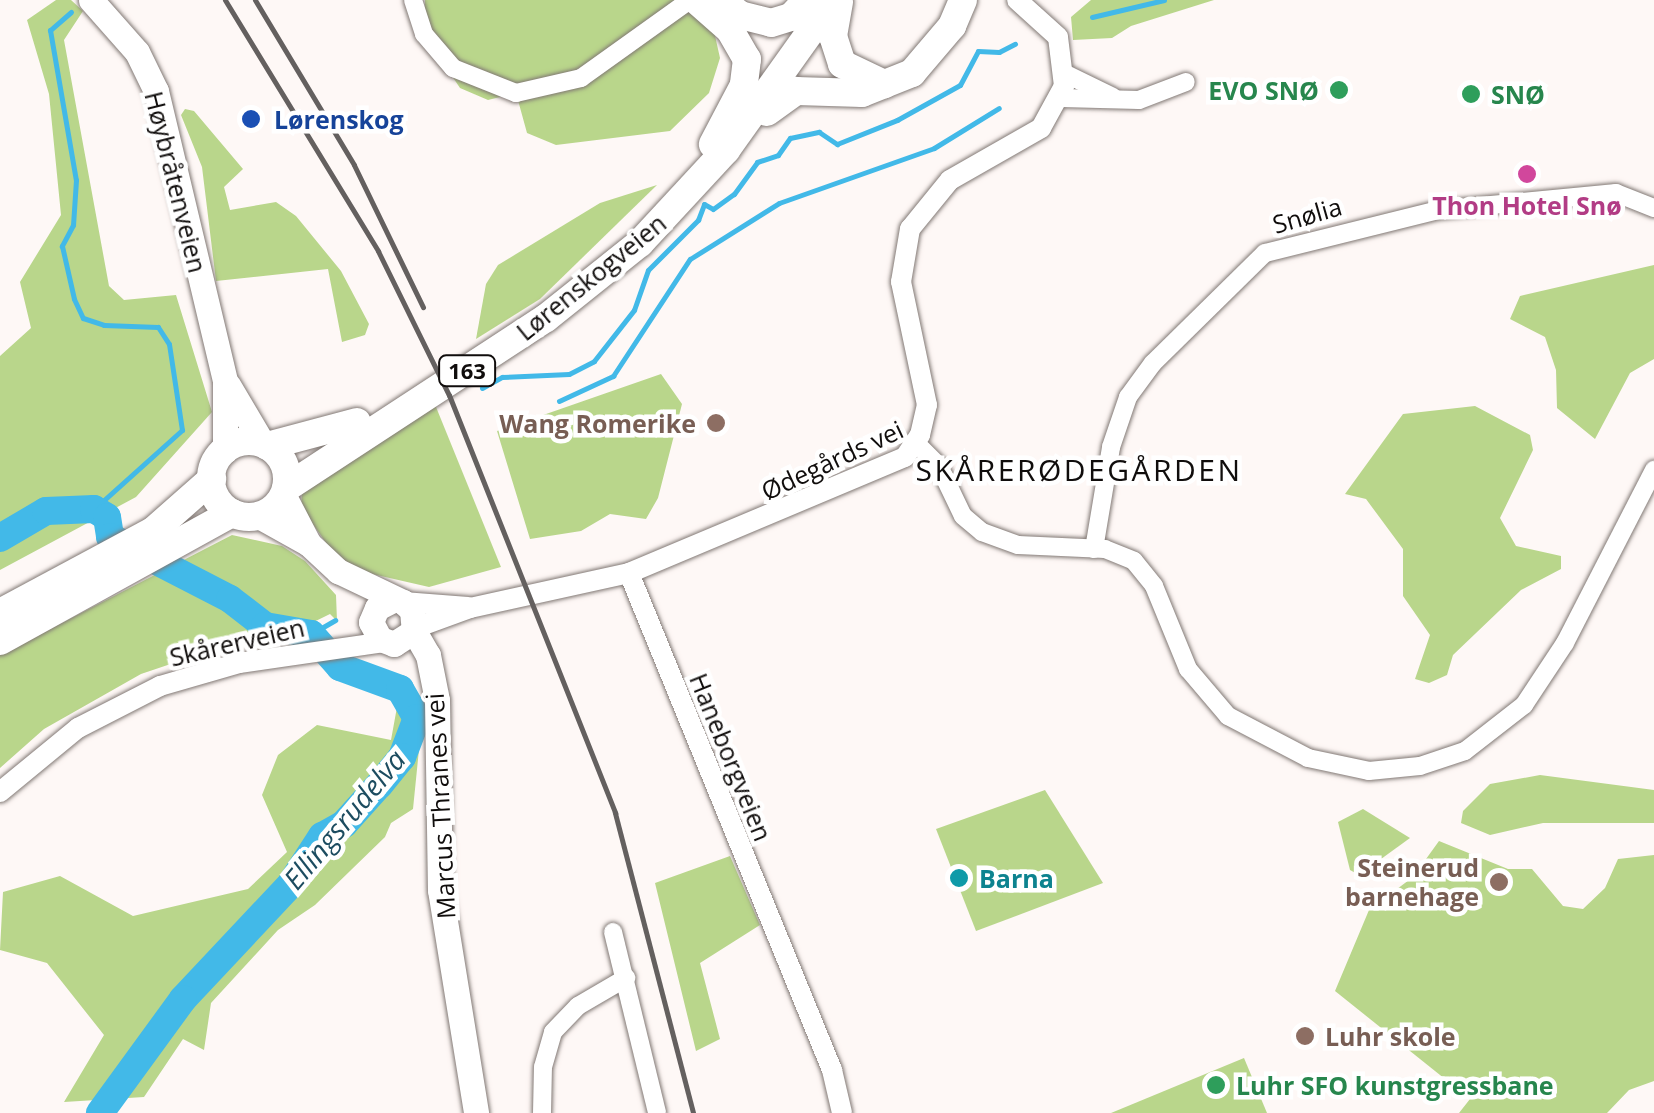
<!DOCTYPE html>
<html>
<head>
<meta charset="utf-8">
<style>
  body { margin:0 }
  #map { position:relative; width:1654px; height:1113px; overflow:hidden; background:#fef8f6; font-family:"Open Sans",sans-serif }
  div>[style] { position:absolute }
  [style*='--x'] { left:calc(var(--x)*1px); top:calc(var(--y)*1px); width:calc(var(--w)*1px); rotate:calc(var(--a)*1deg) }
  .green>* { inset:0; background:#b9d68b }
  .stream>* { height:5px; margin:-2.5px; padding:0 2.5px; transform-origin:2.5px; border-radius:2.5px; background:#42b9e8 }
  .river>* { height:28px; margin:-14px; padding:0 14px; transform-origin:14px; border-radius:14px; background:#42b9e8 }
  .roads { filter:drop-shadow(0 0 2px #817874) drop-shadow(0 0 2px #817874) }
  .minor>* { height:18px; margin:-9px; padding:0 9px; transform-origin:9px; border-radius:9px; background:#fff }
  .tertiary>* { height:20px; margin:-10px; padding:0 10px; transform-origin:10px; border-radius:10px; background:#fff }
  .secondary>* { height:25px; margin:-12.5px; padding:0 12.5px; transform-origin:12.5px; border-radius:12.5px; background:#fff }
  .trunk>* { height:28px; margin:-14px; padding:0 14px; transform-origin:14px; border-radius:14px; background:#fff }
  .trunk>.ring { margin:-14px; padding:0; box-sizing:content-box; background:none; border:28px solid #fff; border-radius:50% }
  .rail>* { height:5px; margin:-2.5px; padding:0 2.5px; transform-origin:2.5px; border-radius:2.5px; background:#64605f }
  .dots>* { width:28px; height:28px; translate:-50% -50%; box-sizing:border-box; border:5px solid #fff; border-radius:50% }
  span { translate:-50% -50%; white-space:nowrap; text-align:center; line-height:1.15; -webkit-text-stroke:9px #fff; paint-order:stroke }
  .shield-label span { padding:2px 8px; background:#fff; border:2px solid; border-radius:8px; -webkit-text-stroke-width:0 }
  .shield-label { font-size:22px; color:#100d0c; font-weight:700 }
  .leisure-label { font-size:25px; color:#27864d; font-weight:700 }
  .right { translate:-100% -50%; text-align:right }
  .left { translate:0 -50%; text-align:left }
  .transit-label { font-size:25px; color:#164399; font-weight:700 }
  .street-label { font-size:25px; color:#100d0c }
  .hotel-label { font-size:25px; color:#b23c85; font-weight:700 }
  .education-label { font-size:25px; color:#785e54; font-weight:700 }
  .culture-label { font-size:25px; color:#0d838f; font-weight:700 }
  .water-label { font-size:28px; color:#1c4c60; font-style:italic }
  .quarter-label { font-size:30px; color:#100d0c; letter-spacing:2.5px }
</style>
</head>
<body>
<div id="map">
  <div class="green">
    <div style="clip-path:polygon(56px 0,71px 0,83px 11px,64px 40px,109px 286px,124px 300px,176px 295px,212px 412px,136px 497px,0 570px,0 356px,31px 328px,20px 282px,61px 215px,49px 94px,27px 20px)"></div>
    <div style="clip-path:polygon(425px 0,707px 0,720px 58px,709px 93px,670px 131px,556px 145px,527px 133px,516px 93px,488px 100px,460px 88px,424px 34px)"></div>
    <div style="clip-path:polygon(1091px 0,1214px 0,1131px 26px,1112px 38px,1073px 40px,1071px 17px)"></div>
    <div style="clip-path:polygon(185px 109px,194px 111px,243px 169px,224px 187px,230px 210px,276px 202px,296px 216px,341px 271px,369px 324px,365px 335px,342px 342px,328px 269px,216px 281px,202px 167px,181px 115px)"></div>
    <div style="clip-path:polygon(657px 185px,540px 299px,476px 339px,486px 284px,498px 265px,600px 203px)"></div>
    <div style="clip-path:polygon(1654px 265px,1654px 359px,1630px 373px,1595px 439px,1557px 408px,1556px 370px,1545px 337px,1510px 319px,1520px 296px)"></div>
    <div style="clip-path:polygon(661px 374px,682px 404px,658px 498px,646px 519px,610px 514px,581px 531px,530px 539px,497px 431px)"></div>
    <div style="clip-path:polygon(434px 402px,501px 567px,429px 587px,359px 571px,331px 550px,301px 507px,302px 494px,326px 467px)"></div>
    <div style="clip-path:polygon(1475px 406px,1530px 435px,1533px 450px,1500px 518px,1516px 546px,1561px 556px,1561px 569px,1521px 590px,1453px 655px,1447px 675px,1429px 683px,1415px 679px,1430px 635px,1403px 596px,1403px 549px,1366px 499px,1345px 494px,1403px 414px)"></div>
    <div style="clip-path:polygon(232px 535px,282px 546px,305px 561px,336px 595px,337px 621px,330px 614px,281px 638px,233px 643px,141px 674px,44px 729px,0 768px,0 655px)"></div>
    <div style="clip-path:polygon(397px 707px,423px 710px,413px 809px,391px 823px,385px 837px,315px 905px,278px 930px,211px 1003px,204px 1050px,183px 1039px,144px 1097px,64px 1102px,104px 1035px,47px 963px,0 950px,3px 892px,60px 876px,133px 916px,248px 889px,287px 852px,262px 795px,278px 755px,317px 725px,391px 740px)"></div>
    <div style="clip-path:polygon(1540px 775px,1654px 790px,1654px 823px,1543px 823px,1490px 835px,1461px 823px,1463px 811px,1490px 784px)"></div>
    <div style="clip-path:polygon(1045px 790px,1103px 883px,976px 931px,936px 829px)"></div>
    <div style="clip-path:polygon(1363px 809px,1410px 838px,1359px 875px,1350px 870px,1338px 822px)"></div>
    <div style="clip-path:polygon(1439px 841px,1508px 869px,1532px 869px,1563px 906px,1583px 909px,1605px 888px,1618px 859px,1654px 855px,1654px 1081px,1629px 1090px,1607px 1113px,1459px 1113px,1470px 1099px,1335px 991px,1369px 910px,1413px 877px)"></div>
    <div style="clip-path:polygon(730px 856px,760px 925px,700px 963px,720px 1039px,696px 1051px,655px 883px)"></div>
    <div style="clip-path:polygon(1244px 1058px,1267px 1113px,1111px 1113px)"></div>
  </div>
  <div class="stream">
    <div style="--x:71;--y:12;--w:28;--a:139"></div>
    <div style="--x:50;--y:30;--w:152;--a:80.2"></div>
    <div style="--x:76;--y:180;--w:45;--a:93.8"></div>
    <div style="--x:73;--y:225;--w:24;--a:118"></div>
    <div style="--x:62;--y:246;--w:54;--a:77.2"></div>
    <div style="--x:74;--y:299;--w:21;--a:65"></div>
    <div style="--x:83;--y:318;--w:22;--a:18"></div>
    <div style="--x:104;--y:325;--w:54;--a:2.1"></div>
    <div style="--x:158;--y:327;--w:20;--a:57"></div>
    <div style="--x:169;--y:344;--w:87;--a:81.4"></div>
    <div style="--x:182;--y:430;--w:118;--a:138.1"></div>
    <div style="--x:1092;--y:17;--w:74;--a:-13.3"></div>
    <div style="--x:482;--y:388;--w:23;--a:-29"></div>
    <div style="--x:502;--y:377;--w:67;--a:-2.6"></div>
    <div style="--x:569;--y:374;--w:28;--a:-27"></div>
    <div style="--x:594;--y:361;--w:65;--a:-51.9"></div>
    <div style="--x:634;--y:310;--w:42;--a:-70.7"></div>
    <div style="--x:648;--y:270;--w:71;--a:-45"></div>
    <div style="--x:698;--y:220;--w:17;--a:-69"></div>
    <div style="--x:704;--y:204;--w:10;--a:29"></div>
    <div style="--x:713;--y:209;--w:26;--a:-36"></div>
    <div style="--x:734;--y:194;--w:39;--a:-54"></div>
    <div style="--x:757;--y:162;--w:22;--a:-18"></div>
    <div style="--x:778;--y:155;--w:21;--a:-55"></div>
    <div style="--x:790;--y:138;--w:30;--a:-12"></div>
    <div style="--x:819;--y:132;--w:22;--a:34"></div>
    <div style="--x:837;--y:144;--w:65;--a:-21.8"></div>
    <div style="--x:897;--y:120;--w:72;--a:-29.1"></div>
    <div style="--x:960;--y:85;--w:38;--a:-62"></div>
    <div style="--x:978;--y:51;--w:21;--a:3"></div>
    <div style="--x:999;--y:52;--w:18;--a:-27"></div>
    <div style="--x:559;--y:401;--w:60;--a:-24.8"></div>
    <div style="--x:613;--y:376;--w:140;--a:-56.7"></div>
    <div style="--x:690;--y:259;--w:105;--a:-32.2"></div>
    <div style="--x:779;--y:203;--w:164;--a:-19.5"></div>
    <div style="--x:934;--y:148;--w:76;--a:-31.6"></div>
    <div style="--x:311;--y:634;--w:28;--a:-30"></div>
  </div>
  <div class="river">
    <div style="--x:0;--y:538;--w:53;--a:-30.4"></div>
    <div style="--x:46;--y:511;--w:48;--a:-2.4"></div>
    <div style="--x:94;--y:509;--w:15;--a:32"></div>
    <div style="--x:107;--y:517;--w:20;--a:81"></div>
    <div style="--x:110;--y:537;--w:135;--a:27.3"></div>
    <div style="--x:230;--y:599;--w:44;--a:37.6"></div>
    <div style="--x:265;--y:626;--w:47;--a:9.9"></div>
    <div style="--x:311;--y:634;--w:44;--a:48.7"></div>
    <div style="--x:340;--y:667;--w:64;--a:20.1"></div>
    <div style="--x:400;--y:689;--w:34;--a:60"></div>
    <div style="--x:417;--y:718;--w:42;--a:111"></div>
    <div style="--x:402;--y:757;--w:36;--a:129"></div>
    <div style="--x:379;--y:785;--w:52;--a:131.9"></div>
    <div style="--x:344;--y:824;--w:25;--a:151"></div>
    <div style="--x:322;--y:836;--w:57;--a:122.9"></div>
    <div style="--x:291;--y:884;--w:158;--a:133.2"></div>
    <div style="--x:183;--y:999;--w:141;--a:126.1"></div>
  </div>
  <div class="roads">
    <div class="minor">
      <div style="--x:413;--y:0;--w:36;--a:72"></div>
      <div style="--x:424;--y:34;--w:45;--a:49.5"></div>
      <div style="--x:453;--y:68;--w:68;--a:21.6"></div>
      <div style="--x:516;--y:93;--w:67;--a:-13"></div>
      <div style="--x:581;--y:78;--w:134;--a:-35.6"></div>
      <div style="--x:1066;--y:74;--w:52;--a:26.1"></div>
      <div style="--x:1061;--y:98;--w:78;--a:1.5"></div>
      <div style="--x:1139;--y:100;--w:50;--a:-21"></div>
      <div style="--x:916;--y:443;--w:33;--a:45"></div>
      <div style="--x:939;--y:466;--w:55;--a:64.4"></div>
      <div style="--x:963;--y:516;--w:25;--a:40"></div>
      <div style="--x:982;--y:532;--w:38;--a:20"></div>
      <div style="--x:1018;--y:545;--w:87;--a:2.6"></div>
      <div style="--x:1105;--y:549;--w:31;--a:22"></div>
      <div style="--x:1134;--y:561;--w:32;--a:51"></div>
      <div style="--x:1154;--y:586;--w:90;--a:67.7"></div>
      <div style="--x:1188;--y:669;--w:62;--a:49.6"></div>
      <div style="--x:1228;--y:716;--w:90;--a:27.7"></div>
      <div style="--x:1308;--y:758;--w:62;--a:12"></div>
      <div style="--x:1369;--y:771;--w:51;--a:-5.6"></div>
      <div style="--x:1420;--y:766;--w:47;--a:-18.4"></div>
      <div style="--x:1465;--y:751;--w:75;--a:-37.9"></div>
      <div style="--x:1524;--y:705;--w:74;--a:-56.5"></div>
      <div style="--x:1565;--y:643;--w:195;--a:-62.8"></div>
      <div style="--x:1094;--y:549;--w:103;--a:-80.5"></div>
      <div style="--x:1111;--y:447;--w:53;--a:-71.2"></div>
      <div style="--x:1128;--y:397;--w:42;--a:-53.7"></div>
      <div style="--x:1153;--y:363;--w:157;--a:-44.5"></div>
      <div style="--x:1265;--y:253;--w:179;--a:-13.9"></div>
      <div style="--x:1439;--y:210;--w:178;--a:-5.5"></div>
      <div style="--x:1616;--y:193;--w:41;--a:21.5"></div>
      <div style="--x:613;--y:932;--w:186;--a:76.3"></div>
      <div style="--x:542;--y:1113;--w:46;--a:-88.8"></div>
      <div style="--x:543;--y:1067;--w:36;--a:-74"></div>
      <div style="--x:553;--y:1032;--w:36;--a:-46"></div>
      <div style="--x:578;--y:1006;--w:56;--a:-30.3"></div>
    </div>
    <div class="tertiary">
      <div style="--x:629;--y:573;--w:537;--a:67.78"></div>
      <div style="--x:832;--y:1070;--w:44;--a:76.9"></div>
      <div style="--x:403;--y:602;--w:65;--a:4.4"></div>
      <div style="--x:415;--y:628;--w:59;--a:-20"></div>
      <div style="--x:470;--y:608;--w:163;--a:-12.4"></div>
      <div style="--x:629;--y:573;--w:299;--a:-22.8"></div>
      <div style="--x:905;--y:457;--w:27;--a:-56"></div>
      <div style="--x:920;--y:435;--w:31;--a:-77"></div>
      <div style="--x:927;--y:405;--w:126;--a:-101.9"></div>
      <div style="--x:901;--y:282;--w:54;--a:-80.4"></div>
      <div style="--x:910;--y:229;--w:63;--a:-50.8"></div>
      <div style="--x:950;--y:180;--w:105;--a:-29.7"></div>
      <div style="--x:1041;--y:128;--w:48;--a:-61.3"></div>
      <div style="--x:1064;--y:86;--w:49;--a:-97"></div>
      <div style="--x:1058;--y:37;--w:55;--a:-137.9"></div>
      <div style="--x:0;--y:792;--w:101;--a:-39.4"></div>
      <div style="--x:78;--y:728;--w:92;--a:-27.1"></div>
      <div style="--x:160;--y:686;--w:82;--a:-16.2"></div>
      <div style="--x:239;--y:663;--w:148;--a:-8.2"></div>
    </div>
    <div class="secondary">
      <div style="--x:91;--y:0;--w:69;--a:48.5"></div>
      <div style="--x:137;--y:52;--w:43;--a:64"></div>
      <div style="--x:156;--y:91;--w:298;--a:76.6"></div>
      <div style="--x:225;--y:381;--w:70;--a:90"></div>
      <div style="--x:228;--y:385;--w:69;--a:59.3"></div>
      <div style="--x:284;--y:496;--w:54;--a:62.5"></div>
      <div style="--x:309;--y:544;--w:40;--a:43"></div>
      <div style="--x:338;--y:571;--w:72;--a:25.5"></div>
      <div style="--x:403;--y:602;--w:12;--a:42"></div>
      <div style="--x:412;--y:610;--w:21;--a:85"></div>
      <div style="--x:414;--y:631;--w:24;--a:147"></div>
      <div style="--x:394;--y:644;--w:15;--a:-160"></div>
      <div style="--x:380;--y:639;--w:19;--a:-118"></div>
      <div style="--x:371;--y:622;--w:15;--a:-67"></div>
      <div style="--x:377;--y:608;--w:18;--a:-27"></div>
      <div style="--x:259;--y:516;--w:57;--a:29.2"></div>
      <div style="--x:414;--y:631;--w:28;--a:60"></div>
      <div style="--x:428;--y:655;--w:46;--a:78.7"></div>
      <div style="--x:437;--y:700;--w:190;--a:89.1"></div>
      <div style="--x:440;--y:890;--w:226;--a:80.8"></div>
    </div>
    <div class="trunk">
      <div style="--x:696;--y:0;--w:45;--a:41.4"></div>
      <div style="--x:730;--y:30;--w:34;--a:60"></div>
      <div style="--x:747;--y:59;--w:26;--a:97"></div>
      <div style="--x:744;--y:85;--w:67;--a:117.7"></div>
      <div style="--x:721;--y:0;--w:24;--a:38"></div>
      <div style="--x:740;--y:15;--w:32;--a:14"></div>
      <div style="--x:771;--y:23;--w:21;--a:-17"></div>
      <div style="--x:791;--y:17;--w:23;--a:-47"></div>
      <div style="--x:839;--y:2;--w:35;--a:100"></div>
      <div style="--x:833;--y:36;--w:29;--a:72"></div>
      <div style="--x:842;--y:64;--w:47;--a:25.5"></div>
      <div style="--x:767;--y:112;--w:36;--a:-36"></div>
      <div style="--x:796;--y:91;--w:66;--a:1.7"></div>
      <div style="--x:862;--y:93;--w:54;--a:-21.8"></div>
      <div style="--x:912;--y:73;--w:62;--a:-49.6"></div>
      <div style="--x:952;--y:26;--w:28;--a:-67"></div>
      <div class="ring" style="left:211px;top:441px;width:48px;height:48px"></div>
      <div style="--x:267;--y:446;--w:93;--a:-14.9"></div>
      <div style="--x:286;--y:488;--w:311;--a:-33.2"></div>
      <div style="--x:546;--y:318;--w:120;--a:-38.6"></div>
      <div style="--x:640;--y:243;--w:127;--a:-47.2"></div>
      <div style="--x:726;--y:150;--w:184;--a:-54.5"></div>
      <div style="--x:0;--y:613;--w:174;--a:-28.2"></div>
      <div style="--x:153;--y:531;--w:79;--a:-41.4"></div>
      <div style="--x:0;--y:641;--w:265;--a:-28.9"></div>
    </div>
  </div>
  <div class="rail">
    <div style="--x:225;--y:0;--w:294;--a:58.6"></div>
    <div style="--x:378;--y:251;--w:161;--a:63.8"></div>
    <div style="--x:449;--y:395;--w:450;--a:68.3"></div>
    <div style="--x:615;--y:813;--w:310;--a:75.4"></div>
    <div style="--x:255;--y:0;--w:192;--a:59"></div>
    <div style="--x:354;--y:165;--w:158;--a:64.1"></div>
  </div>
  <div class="dots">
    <div style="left:1339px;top:90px;background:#2e9e5b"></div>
    <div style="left:1471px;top:94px;background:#2e9e5b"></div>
    <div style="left:251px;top:119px;background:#1a4fb4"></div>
    <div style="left:1527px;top:174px;background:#d1479c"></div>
    <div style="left:716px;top:423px;background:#8d6e63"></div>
    <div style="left:959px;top:878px;background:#0f9aa8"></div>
    <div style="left:1499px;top:882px;background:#8d6e63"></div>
    <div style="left:1305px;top:1036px;background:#8d6e63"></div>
    <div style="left:1216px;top:1085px;background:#2e9e5b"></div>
  </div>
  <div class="shield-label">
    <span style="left:467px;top:371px">163</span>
  </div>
  <div class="leisure-label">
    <span class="right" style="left:1319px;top:90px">EVO SNØ</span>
    <span class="left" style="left:1491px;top:94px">SNØ</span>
    <span class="left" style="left:1236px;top:1085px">Luhr SFO kunstgressbane</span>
  </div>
  <div class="transit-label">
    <span class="left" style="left:274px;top:119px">Lørenskog</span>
  </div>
  <div class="street-label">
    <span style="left:176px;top:182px;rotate:76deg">Høybråtenveien</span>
    <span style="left:1307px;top:215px;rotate:-16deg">Snølia</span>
    <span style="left:591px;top:277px;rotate:-39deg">Lørenskogveien</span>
    <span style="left:832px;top:460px;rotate:-25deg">Ødegårds vei</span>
    <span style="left:237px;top:642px;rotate:-13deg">Skårerveien</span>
    <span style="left:731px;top:757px;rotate:68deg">Haneborgveien</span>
    <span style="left:440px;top:806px;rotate:-93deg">Marcus Thranes vei</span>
  </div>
  <div class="hotel-label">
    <span style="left:1527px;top:205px">Thon Hotel Snø</span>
  </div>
  <div class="education-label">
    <span class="right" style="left:696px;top:423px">Wang Romerike</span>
    <span class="right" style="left:1479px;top:882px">Steinerud<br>barnehage</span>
    <span class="left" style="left:1325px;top:1036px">Luhr skole</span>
  </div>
  <div class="culture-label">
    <span class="left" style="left:979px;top:878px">Barna</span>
  </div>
  <div class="water-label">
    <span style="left:344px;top:819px;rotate:-50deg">Ellingsrudelva</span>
  </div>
  <div class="quarter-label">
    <span style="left:1079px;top:470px">SKÅRERØDEGÅRDEN</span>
  </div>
</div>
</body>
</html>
